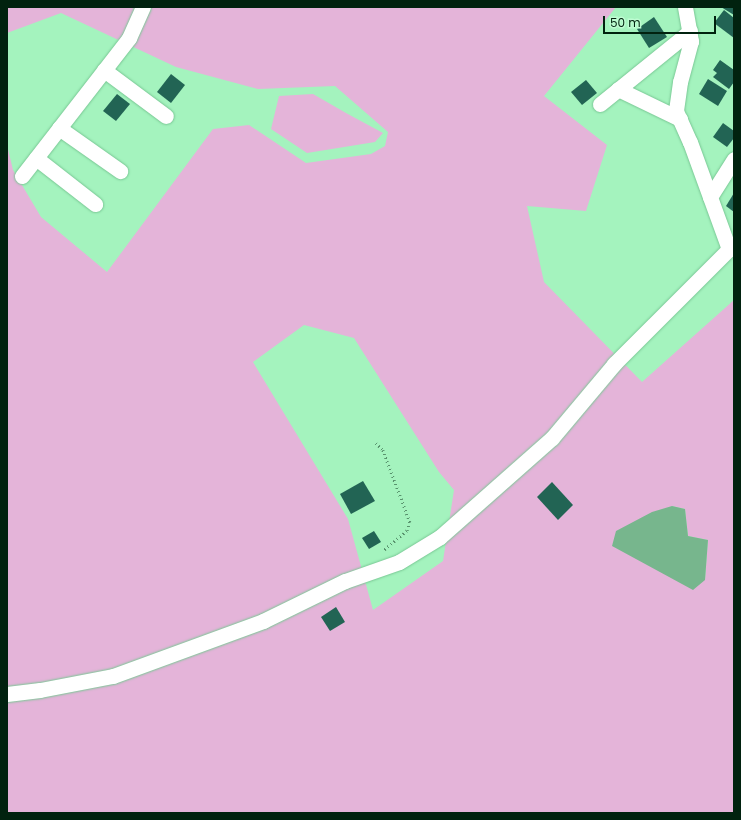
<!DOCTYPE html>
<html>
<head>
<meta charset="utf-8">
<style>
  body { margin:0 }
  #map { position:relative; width:741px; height:820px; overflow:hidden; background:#a4f3be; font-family:Poppins,sans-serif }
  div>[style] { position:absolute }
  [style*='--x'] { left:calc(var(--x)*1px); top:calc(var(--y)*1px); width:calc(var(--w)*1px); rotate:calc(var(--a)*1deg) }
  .green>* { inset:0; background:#e4b4d9 }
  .water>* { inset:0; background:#77b68d }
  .building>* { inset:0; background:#226454 }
  .path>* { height:2.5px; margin-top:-1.25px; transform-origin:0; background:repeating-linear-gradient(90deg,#58926d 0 1px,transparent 0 4px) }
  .roads { filter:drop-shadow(0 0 1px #79c794) drop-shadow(0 0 1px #79c794) }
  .minor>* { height:15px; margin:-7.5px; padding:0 7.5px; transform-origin:7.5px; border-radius:7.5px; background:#fff }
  span { translate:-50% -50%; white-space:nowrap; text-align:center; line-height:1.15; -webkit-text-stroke:4px #befcd2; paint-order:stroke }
  .frame { position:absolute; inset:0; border:8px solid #01220f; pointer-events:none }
  .scale { position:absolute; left:603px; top:16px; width:113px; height:18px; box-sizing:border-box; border:2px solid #01220f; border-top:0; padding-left:5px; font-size:12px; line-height:14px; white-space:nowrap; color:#01220f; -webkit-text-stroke:3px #befcd2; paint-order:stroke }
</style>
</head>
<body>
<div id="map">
  <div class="green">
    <div style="clip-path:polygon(evenodd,7px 7px,616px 7px,544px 96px,607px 145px,586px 211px,527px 206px,544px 282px,642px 382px,734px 300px,734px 813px,7px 813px,7px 145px,13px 170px,41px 217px,107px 272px,213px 129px,249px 125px,306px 163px,371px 154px,385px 146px,388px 132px,335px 86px,258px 89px,176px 67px,61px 13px,7px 33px,7px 7px,304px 325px,354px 338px,439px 472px,454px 490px,443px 561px,373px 610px,348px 519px,253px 362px,304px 325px,7px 7px,672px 506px,685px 509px,688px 536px,708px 540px,705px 580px,672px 506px)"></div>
    <div style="clip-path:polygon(313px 94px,346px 113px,383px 133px,375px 142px,307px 153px,271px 129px,279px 96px)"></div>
  </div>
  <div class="water">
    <div style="clip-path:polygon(672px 506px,685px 509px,688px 536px,708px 540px,705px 580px,693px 590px,612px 546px,616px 531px,652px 512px)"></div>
  </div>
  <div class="building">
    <div style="clip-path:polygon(721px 7px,734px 7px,734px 15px)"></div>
    <div style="clip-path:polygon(724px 10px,734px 18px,734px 38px,714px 23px)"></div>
    <div style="clip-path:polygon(654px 17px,667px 37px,649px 48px,637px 29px)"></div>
    <div style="clip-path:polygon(720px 60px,734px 70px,734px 82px,729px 89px,713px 77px,717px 73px,713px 70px)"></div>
    <div style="clip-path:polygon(171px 74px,185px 85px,171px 103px,157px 92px)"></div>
    <div style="clip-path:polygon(708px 79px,727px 91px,718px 106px,699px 94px)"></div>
    <div style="clip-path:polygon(586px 80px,597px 93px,582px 105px,571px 92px)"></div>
    <div style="clip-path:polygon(117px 94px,130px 104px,116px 121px,103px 111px)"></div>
    <div style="clip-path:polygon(723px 123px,734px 131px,734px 138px,727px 147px,713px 137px)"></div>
    <div style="clip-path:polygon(734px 193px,734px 212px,726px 206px)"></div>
    <div style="clip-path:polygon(363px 481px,375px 501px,351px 514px,340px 494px)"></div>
    <div style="clip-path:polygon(552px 482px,573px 505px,558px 520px,537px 497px)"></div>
    <div style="clip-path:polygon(374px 531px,381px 542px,369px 549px,362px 538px)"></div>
    <div style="clip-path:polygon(336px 607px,345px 622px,330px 631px,321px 617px)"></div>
  </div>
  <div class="path">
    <div style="--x:376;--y:443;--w:10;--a:45"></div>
    <div style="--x:383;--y:450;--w:77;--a:69.4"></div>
    <div style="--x:410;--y:522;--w:9;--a:108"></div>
    <div style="--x:407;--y:531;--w:30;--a:140"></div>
  </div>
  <div class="roads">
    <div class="minor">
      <div style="--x:685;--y:7;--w:35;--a:80"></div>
      <div style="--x:691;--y:41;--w:42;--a:105"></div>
      <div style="--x:680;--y:82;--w:29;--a:98"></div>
      <div style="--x:676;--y:111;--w:34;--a:66"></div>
      <div style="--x:690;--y:142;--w:114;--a:70"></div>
      <div style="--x:104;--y:70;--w:77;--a:36.6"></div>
      <div style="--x:618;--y:89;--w:69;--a:25.8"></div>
      <div style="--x:600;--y:104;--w:116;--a:-39"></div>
      <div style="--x:59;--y:128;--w:75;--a:35.2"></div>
      <div style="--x:36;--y:158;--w:75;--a:37.9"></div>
      <div style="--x:22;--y:176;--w:175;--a:-52.2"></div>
      <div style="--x:129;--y:38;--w:34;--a:-66"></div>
      <div style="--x:710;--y:197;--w:45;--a:-57.7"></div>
      <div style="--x:7;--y:694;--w:33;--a:-7"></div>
      <div style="--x:40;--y:690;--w:74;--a:-10.9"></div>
      <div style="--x:113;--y:676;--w:160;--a:-20.1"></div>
      <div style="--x:263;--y:621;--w:91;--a:-26"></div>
      <div style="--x:345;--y:581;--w:57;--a:-19.4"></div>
      <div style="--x:399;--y:562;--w:48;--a:-31.4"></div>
      <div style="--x:440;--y:537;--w:149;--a:-41.5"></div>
      <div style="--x:552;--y:438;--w:97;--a:-50"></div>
      <div style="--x:614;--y:364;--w:170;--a:-45"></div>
    </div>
  </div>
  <div class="frame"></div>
  <div class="scale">50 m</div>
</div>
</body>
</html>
